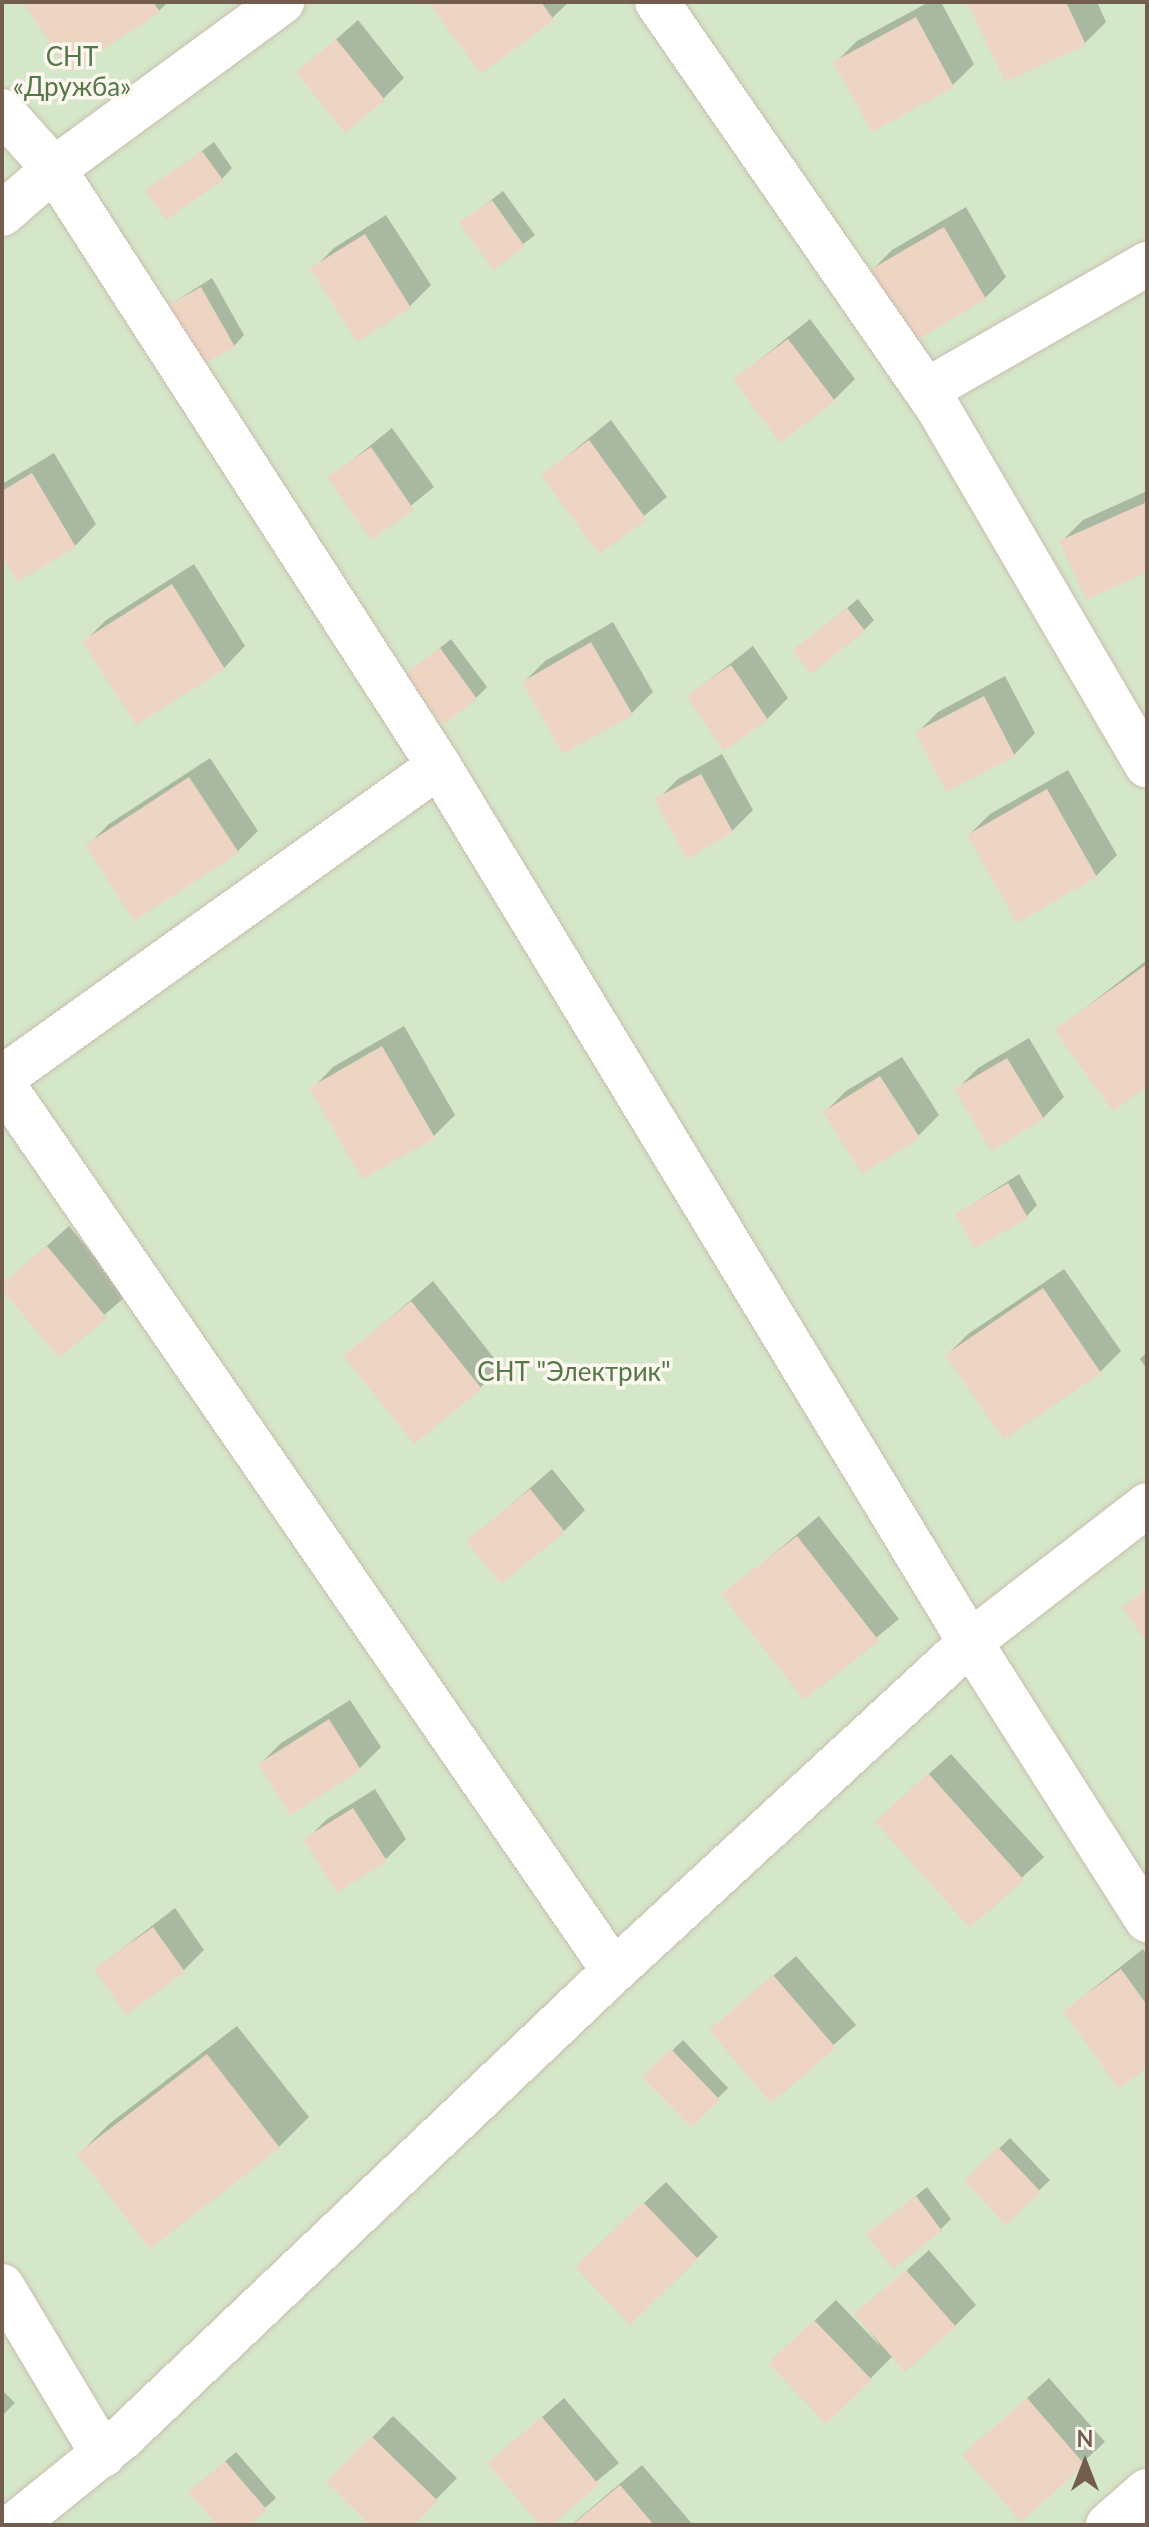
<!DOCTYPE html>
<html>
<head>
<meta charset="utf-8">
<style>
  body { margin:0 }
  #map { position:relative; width:1149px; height:2527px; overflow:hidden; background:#fbf4e9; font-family:Lato,sans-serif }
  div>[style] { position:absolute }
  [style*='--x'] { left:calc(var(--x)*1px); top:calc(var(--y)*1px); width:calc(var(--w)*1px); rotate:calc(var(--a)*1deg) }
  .green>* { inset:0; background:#d4e7c8 }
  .shadow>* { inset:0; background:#0003 }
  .building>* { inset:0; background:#eed5c3 }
  .roads { filter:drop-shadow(0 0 2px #ccbdb0) drop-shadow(0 0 2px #ccbdb0) }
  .minor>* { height:44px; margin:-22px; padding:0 22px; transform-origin:22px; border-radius:22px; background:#fff }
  span { translate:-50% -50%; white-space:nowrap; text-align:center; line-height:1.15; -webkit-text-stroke:7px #fdf8ef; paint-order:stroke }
  .park-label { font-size:26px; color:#547848 }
  .frame { position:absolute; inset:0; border:4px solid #735d4f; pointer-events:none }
  .north { position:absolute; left:1045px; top:2423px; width:80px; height:80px; -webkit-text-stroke:6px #fdf8ef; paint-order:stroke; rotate:0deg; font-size:22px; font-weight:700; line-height:32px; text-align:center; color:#735d4f }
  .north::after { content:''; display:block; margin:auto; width:28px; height:36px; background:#735d4f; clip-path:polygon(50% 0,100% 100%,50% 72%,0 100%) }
</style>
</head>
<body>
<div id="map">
  <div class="green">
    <div style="clip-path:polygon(2px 2px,1147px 2px,1147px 2525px,2px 2525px)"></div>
  </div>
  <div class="shadow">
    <div style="clip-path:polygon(25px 2px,168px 2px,159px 11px)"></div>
    <div style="clip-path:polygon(430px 2px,569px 2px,552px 18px)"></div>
    <div style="clip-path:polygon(929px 2px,941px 2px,974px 64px,953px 85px,872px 129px,836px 62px,857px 41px)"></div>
    <div style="clip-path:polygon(970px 2px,1097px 2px,1106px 22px,1085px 43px)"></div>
    <div style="clip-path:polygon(358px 20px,404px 78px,383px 99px,299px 72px)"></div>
    <div style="clip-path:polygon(214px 142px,232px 168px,222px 179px,148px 191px)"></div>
    <div style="clip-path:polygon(503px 191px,535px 235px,493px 267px,461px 223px)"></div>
    <div style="clip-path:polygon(966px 207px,1006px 277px,985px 298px,871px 271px,892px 250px)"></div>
    <div style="clip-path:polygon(386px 215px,431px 285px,410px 306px,357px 339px,313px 269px,334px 248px)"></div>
    <div style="clip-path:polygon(212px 278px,244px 335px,234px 346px,166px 307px)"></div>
    <div style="clip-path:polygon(810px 319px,855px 379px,834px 400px,736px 379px)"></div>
    <div style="clip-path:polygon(611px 420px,667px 497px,600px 552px,544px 475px)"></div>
    <div style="clip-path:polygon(392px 428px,434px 487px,372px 537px,330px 478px)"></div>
    <div style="clip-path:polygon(54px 453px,96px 524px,75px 546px,2px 553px,2px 484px)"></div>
    <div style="clip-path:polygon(1147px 491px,1147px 570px,1062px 541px,1083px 520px)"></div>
    <div style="clip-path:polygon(194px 564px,245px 646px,224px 668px,85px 641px,106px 620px)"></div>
    <div style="clip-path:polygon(858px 599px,874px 620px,864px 630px,795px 650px)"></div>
    <div style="clip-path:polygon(613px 622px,653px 692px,632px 713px,524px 682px,545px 661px)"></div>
    <div style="clip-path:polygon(451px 639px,487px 687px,476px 698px,408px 674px)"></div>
    <div style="clip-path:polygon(753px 646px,788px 698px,767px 719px,689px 696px)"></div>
    <div style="clip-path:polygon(1005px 676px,1035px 733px,1014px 755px,917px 733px,938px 712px)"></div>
    <div style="clip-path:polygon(722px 754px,753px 810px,732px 831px,657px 800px,678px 779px)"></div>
    <div style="clip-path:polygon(210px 758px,258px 831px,237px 852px,88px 845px,109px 824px)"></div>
    <div style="clip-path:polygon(1068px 770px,1117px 855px,1096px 876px,969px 835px,990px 814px)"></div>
    <div style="clip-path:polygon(1147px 960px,1147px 1084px,1057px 1030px)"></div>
    <div style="clip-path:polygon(404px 1026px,455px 1115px,434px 1136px,312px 1089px,333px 1067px)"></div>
    <div style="clip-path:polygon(1029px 1038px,1064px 1097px,1043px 1118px,957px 1089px,978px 1068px)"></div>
    <div style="clip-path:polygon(902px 1057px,939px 1115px,918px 1136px,825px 1112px,846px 1091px)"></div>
    <div style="clip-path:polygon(1019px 1174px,1037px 1205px,1027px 1216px,957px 1214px)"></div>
    <div style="clip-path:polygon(69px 1226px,127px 1295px,59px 1355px,2px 1286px)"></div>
    <div style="clip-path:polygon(1064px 1269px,1121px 1351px,1100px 1372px,947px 1355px,968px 1334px)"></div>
    <div style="clip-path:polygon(433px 1281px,501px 1367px,480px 1388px,346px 1356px)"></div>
    <div style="clip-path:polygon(1147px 1352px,1147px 1369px,1140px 1359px)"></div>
    <div style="clip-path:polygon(552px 1469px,585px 1510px,564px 1531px,469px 1541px)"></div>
    <div style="clip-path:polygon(819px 1516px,899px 1619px,804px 1697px,724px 1595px)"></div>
    <div style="clip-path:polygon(350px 1700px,381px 1747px,360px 1768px,260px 1764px,281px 1743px)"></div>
    <div style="clip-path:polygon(951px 1754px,1044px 1857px,970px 1926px,899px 1801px)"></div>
    <div style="clip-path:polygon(375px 1789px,406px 1839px,385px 1860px,306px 1840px,327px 1819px)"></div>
    <div style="clip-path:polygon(175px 1908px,204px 1950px,183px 1971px,96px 1969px)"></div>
    <div style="clip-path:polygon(1143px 1949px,1147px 1955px,1147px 2066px,1065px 2011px)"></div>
    <div style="clip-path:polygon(796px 1956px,856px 2025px,771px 2100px,711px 2030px)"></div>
    <div style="clip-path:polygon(237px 2026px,309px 2117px,279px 2147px,79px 2154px,109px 2124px)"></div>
    <div style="clip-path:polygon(683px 2040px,728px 2088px,691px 2125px,645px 2077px)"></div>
    <div style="clip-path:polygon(1010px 2138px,1050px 2180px,1006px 2222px,966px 2181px)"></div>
    <div style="clip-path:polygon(666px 2182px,718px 2237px,697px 2258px,599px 2246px)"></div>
    <div style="clip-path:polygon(927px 2187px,951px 2219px,941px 2229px,869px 2234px)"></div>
    <div style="clip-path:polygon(929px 2250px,976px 2305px,955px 2326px,893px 2356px,870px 2379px,792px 2342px,836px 2300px,881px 2347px,857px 2315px)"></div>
    <div style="clip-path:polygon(1049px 2378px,1105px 2442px,1021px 2519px,965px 2455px)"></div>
    <div style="clip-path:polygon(2px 2390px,15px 2403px,2px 2416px)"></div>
    <div style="clip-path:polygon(564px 2398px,619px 2463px,543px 2525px,490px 2463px)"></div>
    <div style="clip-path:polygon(393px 2416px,457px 2478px,411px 2525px,373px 2525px,329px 2482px)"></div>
    <div style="clip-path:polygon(236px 2452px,276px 2498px,246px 2525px,219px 2525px,201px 2482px)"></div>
    <div style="clip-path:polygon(642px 2465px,693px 2525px,572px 2525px,577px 2520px)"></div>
  </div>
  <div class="building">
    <div style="clip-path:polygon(23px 2px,153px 2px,160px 12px,69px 72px)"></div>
    <div style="clip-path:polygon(428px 2px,541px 2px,554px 20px,481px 74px)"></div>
    <div style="clip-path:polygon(967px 2px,1066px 2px,1086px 45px,1005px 82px)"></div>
    <div style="clip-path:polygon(916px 17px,954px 87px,872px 132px,833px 62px)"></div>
    <div style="clip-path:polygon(336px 39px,385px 100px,345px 133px,296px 72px)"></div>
    <div style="clip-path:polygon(202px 151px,223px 180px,166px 220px,145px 190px)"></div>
    <div style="clip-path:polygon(492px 200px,525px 247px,493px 270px,459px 222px)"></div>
    <div style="clip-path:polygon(944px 227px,986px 299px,910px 344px,868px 271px)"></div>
    <div style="clip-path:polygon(365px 234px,411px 308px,357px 342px,310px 268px)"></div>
    <div style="clip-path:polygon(201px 287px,235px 347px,197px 367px,164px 307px)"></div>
    <div style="clip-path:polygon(788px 339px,835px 401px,780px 443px,733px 379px)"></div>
    <div style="clip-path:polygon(589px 440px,647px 520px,599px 554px,541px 475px)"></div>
    <div style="clip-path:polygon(371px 447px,414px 510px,371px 540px,327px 477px)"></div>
    <div style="clip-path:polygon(32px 473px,76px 547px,17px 582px,2px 557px,2px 491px)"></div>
    <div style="clip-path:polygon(1147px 502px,1147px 572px,1086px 600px,1059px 541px)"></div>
    <div style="clip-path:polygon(172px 584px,225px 669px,136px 725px,82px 641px)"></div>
    <div style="clip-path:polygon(847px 608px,865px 631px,811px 674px,792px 650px)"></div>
    <div style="clip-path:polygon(591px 642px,633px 715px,563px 754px,522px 682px)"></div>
    <div style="clip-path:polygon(440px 648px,477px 699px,443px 725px,405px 674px)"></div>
    <div style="clip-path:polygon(731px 665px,768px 720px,724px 751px,686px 696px)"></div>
    <div style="clip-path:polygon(984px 696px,1015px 756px,946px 792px,915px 732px)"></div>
    <div style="clip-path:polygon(701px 774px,733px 832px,687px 859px,654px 799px)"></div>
    <div style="clip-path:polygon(189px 777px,239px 853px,134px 921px,85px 845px)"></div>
    <div style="clip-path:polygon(1047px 789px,1097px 877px,1017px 923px,967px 835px)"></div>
    <div style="clip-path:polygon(1147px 964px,1147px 1087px,1113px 1111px,1054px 1030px)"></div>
    <div style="clip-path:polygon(382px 1046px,435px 1138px,362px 1179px,309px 1088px)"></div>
    <div style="clip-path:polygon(1007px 1058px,1044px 1119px,991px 1151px,954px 1089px)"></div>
    <div style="clip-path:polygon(880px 1076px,920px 1138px,862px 1174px,823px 1112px)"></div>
    <div style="clip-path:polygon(1008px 1183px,1028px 1218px,975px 1248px,955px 1214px)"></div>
    <div style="clip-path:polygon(47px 1246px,107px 1318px,59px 1358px,2px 1290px,2px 1284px)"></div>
    <div style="clip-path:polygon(1043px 1288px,1101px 1373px,1004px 1440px,945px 1355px)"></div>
    <div style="clip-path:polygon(411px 1301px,482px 1389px,414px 1444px,343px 1356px)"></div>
    <div style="clip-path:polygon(530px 1489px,565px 1532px,501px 1584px,466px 1541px)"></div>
    <div style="clip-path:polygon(797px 1536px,879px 1641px,804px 1700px,721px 1594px)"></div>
    <div style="clip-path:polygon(1147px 1589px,1147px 1643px,1122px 1607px)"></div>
    <div style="clip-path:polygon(329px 1719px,361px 1770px,290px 1815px,258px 1764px)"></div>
    <div style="clip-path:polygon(928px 1773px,1024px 1880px,970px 1928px,875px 1822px)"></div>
    <div style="clip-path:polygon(353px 1808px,387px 1861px,337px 1893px,303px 1839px)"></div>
    <div style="clip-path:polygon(153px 1927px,185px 1972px,126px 2015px,94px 1969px)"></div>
    <div style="clip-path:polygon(1121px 1969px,1147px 2005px,1147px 2068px,1119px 2089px,1063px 2011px)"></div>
    <div style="clip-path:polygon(773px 1975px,836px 2048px,771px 2103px,709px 2030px)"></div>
    <div style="clip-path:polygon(671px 2049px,720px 2100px,691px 2127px,642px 2077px)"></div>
    <div style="clip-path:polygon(207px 2054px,280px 2148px,150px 2249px,77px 2154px)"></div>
    <div style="clip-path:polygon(998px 2147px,1041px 2192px,1006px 2225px,964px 2181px)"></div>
    <div style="clip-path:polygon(916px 2196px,942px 2231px,893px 2269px,866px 2234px)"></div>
    <div style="clip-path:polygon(643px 2202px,698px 2259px,630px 2325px,575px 2267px)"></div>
    <div style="clip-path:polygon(906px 2270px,956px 2327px,905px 2372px,854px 2314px)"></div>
    <div style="clip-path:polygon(814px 2320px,872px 2380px,826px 2424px,768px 2363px)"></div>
    <div style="clip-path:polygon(1027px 2398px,1085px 2465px,1021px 2522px,962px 2455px)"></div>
    <div style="clip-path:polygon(542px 2417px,599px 2485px,552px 2525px,540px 2525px,487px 2463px)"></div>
    <div style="clip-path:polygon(371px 2436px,438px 2501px,414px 2525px,370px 2525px,326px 2482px)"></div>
    <div style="clip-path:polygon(225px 2461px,267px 2510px,249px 2525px,217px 2525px,188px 2492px)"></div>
    <div style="clip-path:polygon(620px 2485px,654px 2525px,572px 2525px)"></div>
  </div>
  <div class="roads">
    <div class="minor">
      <div style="--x:657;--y:2;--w:494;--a:55.3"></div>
      <div style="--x:938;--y:408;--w:414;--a:59.7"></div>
      <div style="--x:2;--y:111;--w:78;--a:48.1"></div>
      <div style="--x:54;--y:169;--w:710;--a:57.18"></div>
      <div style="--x:439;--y:766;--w:1024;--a:58.78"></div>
      <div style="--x:970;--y:1642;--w:330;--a:57.5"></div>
      <div style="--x:2;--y:214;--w:69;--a:-40.9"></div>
      <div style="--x:54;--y:169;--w:283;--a:-36.2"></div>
      <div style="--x:927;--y:390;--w:254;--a:-29.8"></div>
      <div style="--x:2;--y:1078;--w:537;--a:-35.53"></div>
      <div style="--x:2;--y:1083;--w:1078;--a:55.43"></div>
      <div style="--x:2;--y:2286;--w:197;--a:59.1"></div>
      <div style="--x:14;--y:2525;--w:139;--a:-38.9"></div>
      <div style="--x:122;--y:2438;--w:678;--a:-43.51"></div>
      <div style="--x:614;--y:1971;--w:485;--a:-42.7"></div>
      <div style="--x:970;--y:1642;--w:224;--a:-37.7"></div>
      <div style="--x:1108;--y:2525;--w:52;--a:-41.1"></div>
    </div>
  </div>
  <div class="park-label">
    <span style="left:72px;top:72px">СНТ<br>«Дружба»</span>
    <span style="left:574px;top:1372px">СНТ "Электрик"</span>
  </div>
  <div class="frame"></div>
  <div class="north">N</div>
</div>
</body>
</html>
